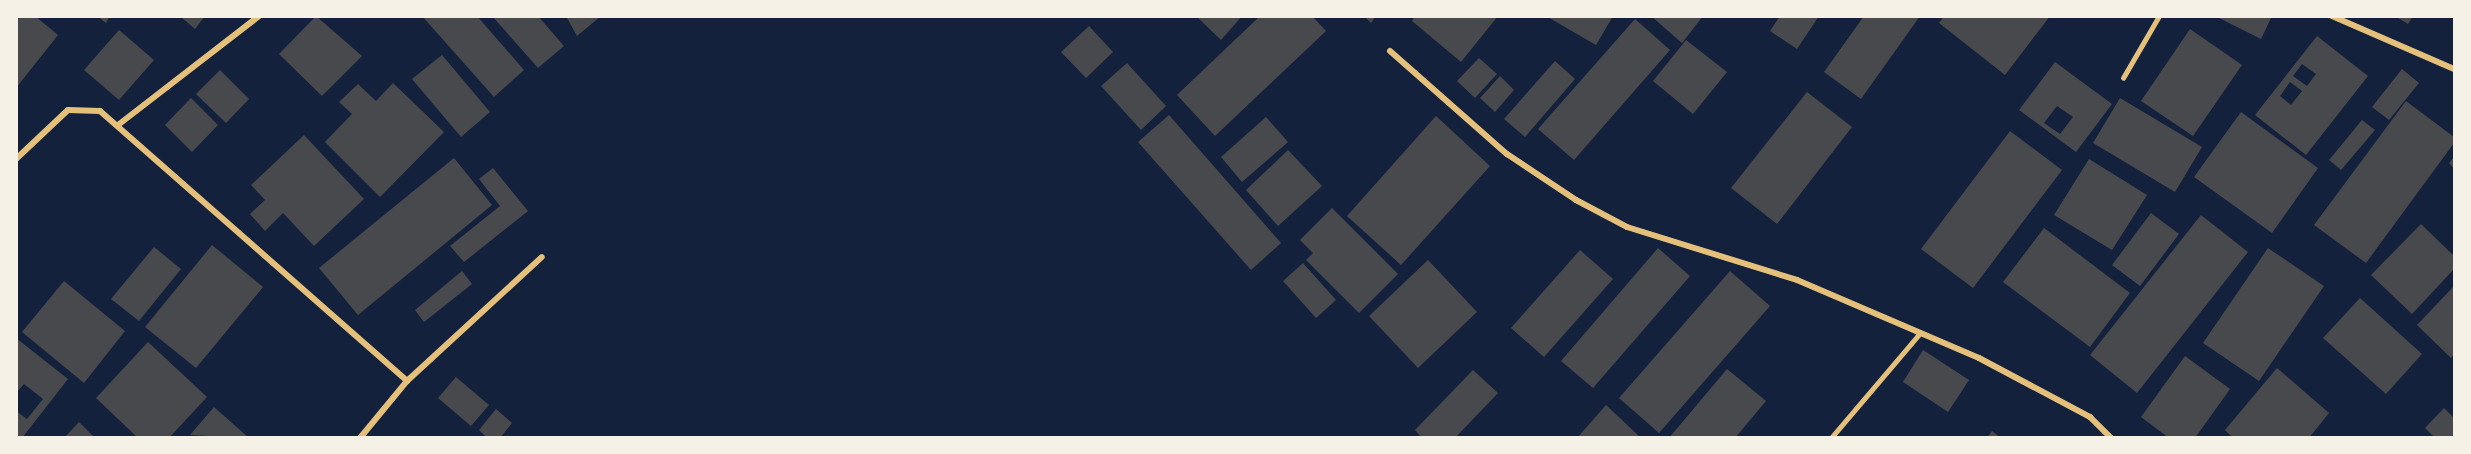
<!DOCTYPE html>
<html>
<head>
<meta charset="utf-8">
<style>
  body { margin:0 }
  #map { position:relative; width:2471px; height:454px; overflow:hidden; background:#14213d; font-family:"Noto Sans",sans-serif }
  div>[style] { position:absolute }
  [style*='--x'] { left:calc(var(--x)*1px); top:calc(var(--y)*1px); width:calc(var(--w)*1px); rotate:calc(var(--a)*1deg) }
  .building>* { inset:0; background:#48494c }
  .service>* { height:4.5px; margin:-2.25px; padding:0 2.25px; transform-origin:2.25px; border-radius:2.25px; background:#e5c07b }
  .minor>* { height:6px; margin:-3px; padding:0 3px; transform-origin:3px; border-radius:3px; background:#e5c07b }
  span { translate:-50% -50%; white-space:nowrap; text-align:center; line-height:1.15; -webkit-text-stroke:4.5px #f6f1e7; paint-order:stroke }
  .frame { position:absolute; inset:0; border:18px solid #f6f1e7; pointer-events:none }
</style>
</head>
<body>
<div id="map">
  <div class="building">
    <div style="clip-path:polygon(16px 16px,35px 16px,58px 35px,16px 88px)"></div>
    <div style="clip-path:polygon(97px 16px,110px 16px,106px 23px)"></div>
    <div style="clip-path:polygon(180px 16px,205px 16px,195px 29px)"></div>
    <div style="clip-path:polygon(316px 16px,362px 56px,322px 96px,279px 54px)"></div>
    <div style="clip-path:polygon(422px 16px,477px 16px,524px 70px,494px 97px)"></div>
    <div style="clip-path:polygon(492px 16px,538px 16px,564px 46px,538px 68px)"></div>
    <div style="clip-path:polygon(566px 16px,601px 16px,577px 36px)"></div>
    <div style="clip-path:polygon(1196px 16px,1242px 16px,1221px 40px)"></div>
    <div style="clip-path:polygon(1260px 16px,1312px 16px,1326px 31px,1215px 136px,1177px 95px)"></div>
    <div style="clip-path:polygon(1364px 16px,1376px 16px,1371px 23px)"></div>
    <div style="clip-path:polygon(1415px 16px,1498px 16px,1461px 62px,1412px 21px)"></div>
    <div style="clip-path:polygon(1546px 16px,1613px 16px,1596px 45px)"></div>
    <div style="clip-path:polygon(1651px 16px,1703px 16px,1682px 43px)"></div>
    <div style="clip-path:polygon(1780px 16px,1819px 16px,1797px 49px,1770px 31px)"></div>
    <div style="clip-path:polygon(1864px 16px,1920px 16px,1861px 99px,1824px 72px)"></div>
    <div style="clip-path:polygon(1944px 16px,2050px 16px,2005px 75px,1939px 23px)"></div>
    <div style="clip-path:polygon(2215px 16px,2272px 16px,2261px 39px)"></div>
    <div style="clip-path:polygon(2395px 16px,2413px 16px,2408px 24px)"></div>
    <div style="clip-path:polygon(1635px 19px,1670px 50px,1574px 160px,1538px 129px)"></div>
    <div style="clip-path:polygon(1089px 26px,1113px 52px,1086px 78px,1061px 52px)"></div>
    <div style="clip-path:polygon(2190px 29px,2242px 65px,2193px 136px,2141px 101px)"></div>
    <div style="clip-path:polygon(119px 30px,154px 60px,119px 100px,84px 70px)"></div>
    <div style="clip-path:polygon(evenodd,2317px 36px,2368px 76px,2306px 155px,2255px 115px,2317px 36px,2302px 64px,2316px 74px,2307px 86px,2293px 76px,2302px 64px,2317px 36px,2290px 82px,2302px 91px,2291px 105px,2280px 96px,2290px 82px)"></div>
    <div style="clip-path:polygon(1686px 40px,1727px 72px,1693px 114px,1653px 81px)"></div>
    <div style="clip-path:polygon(442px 55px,490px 112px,461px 137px,412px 79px)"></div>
    <div style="clip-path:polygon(1479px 58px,1497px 74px,1475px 98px,1457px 81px)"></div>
    <div style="clip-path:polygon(1555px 61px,1575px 79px,1525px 137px,1504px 119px)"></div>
    <div style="clip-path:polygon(evenodd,2055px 62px,2112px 104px,2076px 152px,2019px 110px,2055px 62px,2057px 106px,2073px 117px,2060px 134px,2044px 123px,2057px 106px)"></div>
    <div style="clip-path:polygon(1127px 63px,1166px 106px,1141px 130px,1101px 86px)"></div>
    <div style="clip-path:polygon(2402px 69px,2419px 83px,2389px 120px,2372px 107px)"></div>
    <div style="clip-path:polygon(220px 70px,249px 99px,226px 123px,196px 94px)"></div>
    <div style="clip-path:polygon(1500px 76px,1514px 90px,1495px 112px,1480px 98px)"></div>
    <div style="clip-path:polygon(393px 83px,444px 132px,380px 197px,325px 142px,352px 114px,339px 102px,358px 84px,376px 101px)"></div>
    <div style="clip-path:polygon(1807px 92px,1852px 127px,1777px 224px,1731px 188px)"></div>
    <div style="clip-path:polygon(191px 98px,218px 125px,192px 152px,165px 125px)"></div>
    <div style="clip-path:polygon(2120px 98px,2202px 147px,2175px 192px,2093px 143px)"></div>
    <div style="clip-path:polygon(2406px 101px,2454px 137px,2454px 143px,2366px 263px,2314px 225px)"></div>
    <div style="clip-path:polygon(2241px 112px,2318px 168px,2272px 233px,2194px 177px)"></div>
    <div style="clip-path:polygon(1169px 115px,1281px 243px,1251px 270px,1138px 142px)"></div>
    <div style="clip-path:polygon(1436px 116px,1490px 166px,1401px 265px,1347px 216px)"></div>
    <div style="clip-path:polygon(1266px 117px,1288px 142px,1242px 182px,1221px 157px)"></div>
    <div style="clip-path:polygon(2362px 120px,2375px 130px,2341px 170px,2329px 160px)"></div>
    <div style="clip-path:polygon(2010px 131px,2062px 170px,1973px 288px,1921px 249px)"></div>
    <div style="clip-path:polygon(304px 135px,364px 199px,314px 246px,283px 213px,265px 231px,250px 214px,265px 200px,251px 185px)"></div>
    <div style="clip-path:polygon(1288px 150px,1322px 186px,1278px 226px,1246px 190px)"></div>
    <div style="clip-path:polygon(2454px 157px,2454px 169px,2449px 163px)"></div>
    <div style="clip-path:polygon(454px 158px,492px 205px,358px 315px,319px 268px)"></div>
    <div style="clip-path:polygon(2089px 159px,2147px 195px,2112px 250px,2054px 215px)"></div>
    <div style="clip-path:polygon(493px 168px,528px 211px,464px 262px,450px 246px,500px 206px,479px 179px)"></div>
    <div style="clip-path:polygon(1332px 208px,1398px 274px,1359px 313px,1306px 260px,1313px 253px,1300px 240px)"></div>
    <div style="clip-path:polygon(2151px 213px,2179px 234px,2140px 286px,2112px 265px)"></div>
    <div style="clip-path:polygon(2201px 215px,2248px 252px,2137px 393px,2090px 355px)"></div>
    <div style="clip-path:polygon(2421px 224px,2454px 256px,2454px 269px,2412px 314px,2371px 275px)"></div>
    <div style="clip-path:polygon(2044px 228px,2130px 293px,2090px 347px,2003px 282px)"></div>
    <div style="clip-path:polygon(212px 245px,263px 287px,196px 368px,145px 327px)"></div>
    <div style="clip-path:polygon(154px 247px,181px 269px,139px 321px,111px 299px)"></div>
    <div style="clip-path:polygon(1658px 248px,1690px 276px,1593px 388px,1561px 361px)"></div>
    <div style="clip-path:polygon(2268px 248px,2324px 286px,2259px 381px,2203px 343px)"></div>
    <div style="clip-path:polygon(1580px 250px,1613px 279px,1544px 357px,1511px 328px)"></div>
    <div style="clip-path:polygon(1428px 260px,1477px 312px,1418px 368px,1369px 316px)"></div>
    <div style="clip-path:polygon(1303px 263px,1336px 300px,1316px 318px,1283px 281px)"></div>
    <div style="clip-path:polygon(462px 271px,472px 284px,424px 322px,415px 310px)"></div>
    <div style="clip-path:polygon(1730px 271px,1770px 306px,1659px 433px,1619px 398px)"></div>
    <div style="clip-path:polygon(64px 281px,125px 331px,84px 383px,22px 332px)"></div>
    <div style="clip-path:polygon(2454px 286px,2454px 354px,2451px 358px,2417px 325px)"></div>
    <div style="clip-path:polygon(2360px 298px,2422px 354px,2386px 394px,2323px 338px)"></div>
    <div style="clip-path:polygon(16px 338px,68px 379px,22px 438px,16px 438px,16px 411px,27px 419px,43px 399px,24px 384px,16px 393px)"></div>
    <div style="clip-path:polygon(148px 342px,207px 397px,169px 438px,138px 438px,96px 398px)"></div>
    <div style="clip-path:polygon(1923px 350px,1969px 380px,1948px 412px,1903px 382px)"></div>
    <div style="clip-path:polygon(2185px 356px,2230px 389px,2195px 438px,2169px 438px,2141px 417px)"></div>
    <div style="clip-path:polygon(2277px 368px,2329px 413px,2309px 438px,2233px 438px,2225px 430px)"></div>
    <div style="clip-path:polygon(1727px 369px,1766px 401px,1735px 438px,1669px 438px)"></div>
    <div style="clip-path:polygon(1473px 370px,1498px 393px,1455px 438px,1422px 438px,1415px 430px)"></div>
    <div style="clip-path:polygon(456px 377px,489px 405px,471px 426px,438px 398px)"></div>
    <div style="clip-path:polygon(1606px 405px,1641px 438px,1577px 438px)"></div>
    <div style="clip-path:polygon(214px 407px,249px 438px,190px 435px)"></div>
    <div style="clip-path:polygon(2444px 408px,2454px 418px,2454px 438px,2435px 438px,2425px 428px)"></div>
    <div style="clip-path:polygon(496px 409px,512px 423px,500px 438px,487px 438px,479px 430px)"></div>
    <div style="clip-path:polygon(79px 422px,95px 438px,64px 438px)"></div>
    <div style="clip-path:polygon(1992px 431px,2001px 438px,1987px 438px)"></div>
  </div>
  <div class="service">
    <div style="--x:2123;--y:78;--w:72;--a:-59.9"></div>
    <div style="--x:1831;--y:438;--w:138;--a:-49.7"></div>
  </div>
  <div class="minor">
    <div style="--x:2332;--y:16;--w:133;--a:23.5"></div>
    <div style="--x:1390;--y:51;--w:156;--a:41.4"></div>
    <div style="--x:1507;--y:154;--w:83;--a:33.7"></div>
    <div style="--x:1576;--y:200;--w:58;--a:27.9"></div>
    <div style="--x:1627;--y:227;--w:178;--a:17.3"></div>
    <div style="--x:1797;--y:280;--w:198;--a:23.2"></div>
    <div style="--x:1979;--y:358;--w:126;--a:28"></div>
    <div style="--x:2090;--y:417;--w:30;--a:45"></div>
    <div style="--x:118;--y:125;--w:178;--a:-37.7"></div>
    <div style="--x:16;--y:159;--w:71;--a:-43.3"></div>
    <div style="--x:68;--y:110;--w:32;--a:2"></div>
    <div style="--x:100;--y:111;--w:409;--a:41.3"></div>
    <div style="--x:360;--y:438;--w:74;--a:-50.5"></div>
    <div style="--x:407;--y:381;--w:183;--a:-42.6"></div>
  </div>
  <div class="frame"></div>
</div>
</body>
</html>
